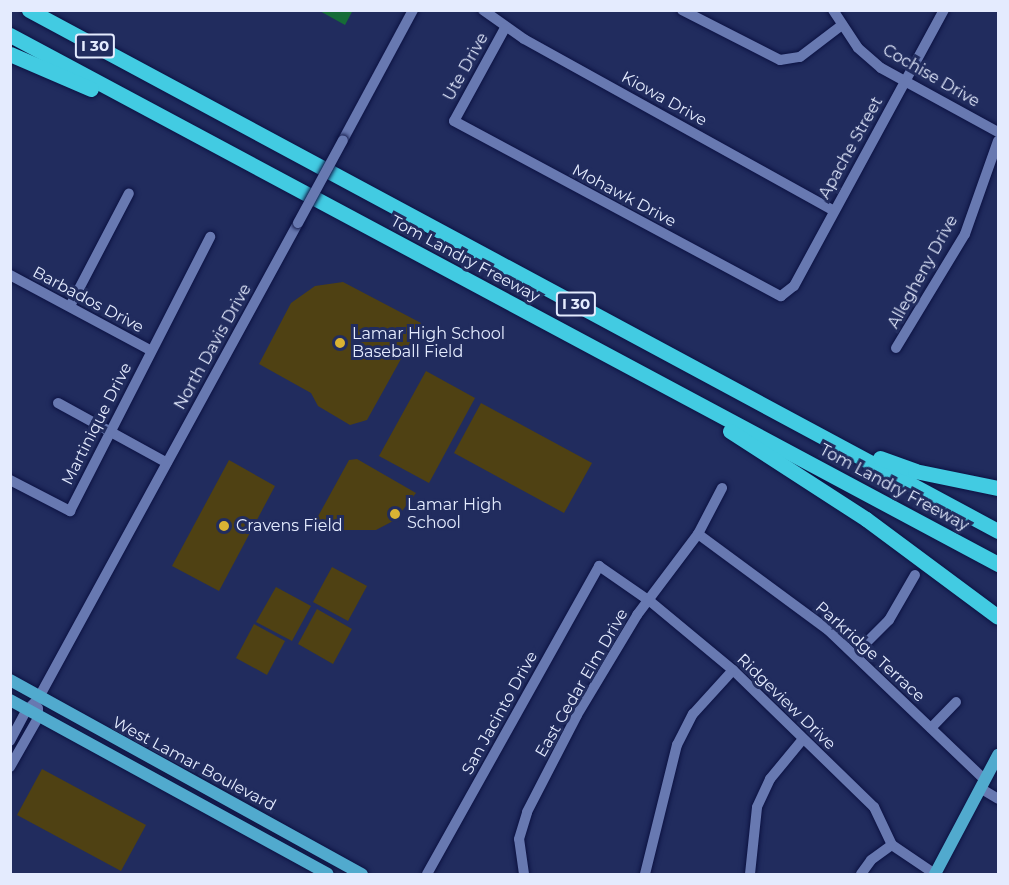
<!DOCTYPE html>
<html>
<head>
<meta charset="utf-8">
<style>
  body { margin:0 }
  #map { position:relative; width:1009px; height:885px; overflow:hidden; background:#212c5e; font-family:Montserrat,sans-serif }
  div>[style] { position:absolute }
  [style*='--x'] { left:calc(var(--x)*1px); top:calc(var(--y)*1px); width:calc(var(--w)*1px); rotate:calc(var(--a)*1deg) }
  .green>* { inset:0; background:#4f4113 }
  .building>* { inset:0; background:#166c37 }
  .roads { filter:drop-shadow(0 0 2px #0c1242) drop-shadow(0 0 2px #0c1242) }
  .minor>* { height:10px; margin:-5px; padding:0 5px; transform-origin:5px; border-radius:5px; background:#6879b1 }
  .major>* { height:12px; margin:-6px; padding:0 6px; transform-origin:6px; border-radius:6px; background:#51aace }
  .highway>* { height:15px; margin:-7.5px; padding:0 7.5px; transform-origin:7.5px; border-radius:7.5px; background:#42cbe2 }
  .bridges { filter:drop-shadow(0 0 2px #0c1242) drop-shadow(0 0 2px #0c1242) }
  .minor-bridge>* { height:10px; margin:-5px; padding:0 5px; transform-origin:5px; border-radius:5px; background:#6879b1 }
  .dots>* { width:16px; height:16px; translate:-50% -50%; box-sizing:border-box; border:3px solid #212c5e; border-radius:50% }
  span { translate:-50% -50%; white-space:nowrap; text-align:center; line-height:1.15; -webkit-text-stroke:6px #212c5e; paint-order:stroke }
  .shield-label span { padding:2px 4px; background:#212c5e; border:2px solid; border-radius:4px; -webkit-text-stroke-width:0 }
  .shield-label { font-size:15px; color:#e4ebfe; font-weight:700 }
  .street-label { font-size:16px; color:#e4ebfe }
  .poi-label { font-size:16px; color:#e4ebfe }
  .left { translate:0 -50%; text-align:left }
  .frame { position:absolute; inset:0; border:12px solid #e4ebfe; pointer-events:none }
</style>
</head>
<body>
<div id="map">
  <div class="green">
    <div style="clip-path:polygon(343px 282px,421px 323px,367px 420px,350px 425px,318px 406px,311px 393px,259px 364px,291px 303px,315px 286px)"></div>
    <div style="clip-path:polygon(426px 371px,475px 398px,429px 483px,379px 456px)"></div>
    <div style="clip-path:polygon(481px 403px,592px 463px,564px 513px,454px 453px)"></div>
    <div style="clip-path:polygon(357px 459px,416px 493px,395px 520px,376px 530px,335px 530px,316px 520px,349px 460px)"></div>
    <div style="clip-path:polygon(229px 460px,275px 486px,219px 591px,172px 566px)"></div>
    <div style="clip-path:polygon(332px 567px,367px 586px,348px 621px,313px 602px)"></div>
    <div style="clip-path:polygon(276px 587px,311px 606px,292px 641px,256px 622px)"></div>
    <div style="clip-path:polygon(317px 609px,352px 629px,333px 664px,298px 644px)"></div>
    <div style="clip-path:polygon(254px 624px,285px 641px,267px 675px,236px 658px)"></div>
    <div style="clip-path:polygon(42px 769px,146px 825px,121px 871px,17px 815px)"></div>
  </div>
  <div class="building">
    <div style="clip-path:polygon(318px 10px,353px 10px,345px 25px)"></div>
  </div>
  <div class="roads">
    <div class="minor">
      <div style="--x:483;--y:10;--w:50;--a:35.3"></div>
      <div style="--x:524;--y:39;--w:353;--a:29"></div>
      <div style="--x:682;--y:10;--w:110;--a:27"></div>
      <div style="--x:780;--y:60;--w:20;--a:-9"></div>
      <div style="--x:800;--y:57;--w:53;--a:-37.3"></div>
      <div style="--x:833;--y:10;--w:45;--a:56.7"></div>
      <div style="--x:858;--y:48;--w:30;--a:41"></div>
      <div style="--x:881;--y:68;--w:133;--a:28.7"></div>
      <div style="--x:505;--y:28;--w:106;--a:118.7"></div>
      <div style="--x:454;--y:121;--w:371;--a:28.2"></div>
      <div style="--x:781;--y:296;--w:16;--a:-38"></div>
      <div style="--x:794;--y:286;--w:314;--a:-61.5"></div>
      <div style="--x:343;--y:140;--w:148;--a:-61.7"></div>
      <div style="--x:10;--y:275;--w:159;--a:28.2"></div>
      <div style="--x:70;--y:306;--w:127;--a:-62.4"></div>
      <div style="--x:896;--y:348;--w:133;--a:-58.8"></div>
      <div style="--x:965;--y:234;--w:99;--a:-70.5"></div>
      <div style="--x:58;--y:403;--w:124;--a:28.8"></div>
      <div style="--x:10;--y:480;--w:68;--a:27.3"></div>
      <div style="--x:70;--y:511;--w:308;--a:-62.9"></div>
      <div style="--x:698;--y:534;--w:162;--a:36.4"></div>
      <div style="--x:828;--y:630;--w:217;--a:43.7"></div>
      <div style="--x:855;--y:654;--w:48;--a:-45"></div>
      <div style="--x:889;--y:620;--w:52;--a:-60"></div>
      <div style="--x:931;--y:728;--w:36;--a:-46"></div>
      <div style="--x:10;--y:741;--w:34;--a:-62"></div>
      <div style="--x:26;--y:711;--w:17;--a:-45"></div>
      <div style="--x:38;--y:699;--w:542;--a:-61.36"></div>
      <div style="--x:10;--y:767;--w:56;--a:-60.3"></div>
      <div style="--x:38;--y:718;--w:10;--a:-90"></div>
      <div style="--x:980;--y:788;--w:21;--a:31"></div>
      <div style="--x:427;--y:874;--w:353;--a:-60.8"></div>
      <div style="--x:599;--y:566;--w:63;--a:34.7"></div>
      <div style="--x:651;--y:602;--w:107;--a:39.7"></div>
      <div style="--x:733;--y:670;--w:197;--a:44.2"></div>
      <div style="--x:874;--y:807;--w:42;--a:64.7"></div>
      <div style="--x:892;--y:845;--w:52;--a:34"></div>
      <div style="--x:524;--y:874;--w:35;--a:-98"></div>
      <div style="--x:519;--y:839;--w:28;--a:-73"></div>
      <div style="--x:527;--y:812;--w:109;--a:-62.7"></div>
      <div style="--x:577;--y:715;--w:117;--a:-59"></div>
      <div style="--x:637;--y:615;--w:101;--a:-53"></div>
      <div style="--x:698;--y:534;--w:52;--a:-62.4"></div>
      <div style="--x:645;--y:874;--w:133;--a:-76.1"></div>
      <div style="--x:677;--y:745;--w:35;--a:-63"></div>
      <div style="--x:693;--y:714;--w:59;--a:-47.7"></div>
      <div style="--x:750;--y:874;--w:67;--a:-84"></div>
      <div style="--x:757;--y:807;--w:31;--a:-65"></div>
      <div style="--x:770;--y:779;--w:52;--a:-50.5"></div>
      <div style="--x:861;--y:874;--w:17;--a:-54"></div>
      <div style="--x:871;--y:860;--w:26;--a:-36"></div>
    </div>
    <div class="major">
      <div style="--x:10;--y:680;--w:402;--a:28.9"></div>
      <div style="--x:10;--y:700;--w:362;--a:28.7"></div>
      <div style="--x:935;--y:874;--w:135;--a:-62.1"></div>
    </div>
    <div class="highway">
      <div style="--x:29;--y:10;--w:1100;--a:28.27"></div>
      <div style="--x:10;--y:35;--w:1121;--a:28.17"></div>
      <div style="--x:10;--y:54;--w:88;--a:23.4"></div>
      <div style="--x:730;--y:431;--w:162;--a:32.9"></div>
      <div style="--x:866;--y:519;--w:164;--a:36.6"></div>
      <div style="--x:880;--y:458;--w:37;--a:20"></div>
      <div style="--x:915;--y:471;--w:85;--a:11.6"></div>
    </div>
  </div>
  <div class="bridges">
    <div class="minor-bridge">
      <div style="--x:298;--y:223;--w:94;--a:-61.5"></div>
    </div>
  </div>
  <div class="dots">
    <div style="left:340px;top:343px;background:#dab333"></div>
    <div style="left:395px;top:514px;background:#dab333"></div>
    <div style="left:224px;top:526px;background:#dab333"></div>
  </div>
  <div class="shield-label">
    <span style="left:95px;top:46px">I 30</span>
    <span style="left:576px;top:304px">I 30</span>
  </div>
  <div class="street-label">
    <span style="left:466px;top:67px;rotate:-61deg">Ute Drive</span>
    <span style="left:931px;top:76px;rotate:30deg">Cochise Drive</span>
    <span style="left:664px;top:99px;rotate:29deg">Kiowa Drive</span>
    <span style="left:851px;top:148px;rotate:-61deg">Apache Street</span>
    <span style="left:624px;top:196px;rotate:28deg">Mohawk Drive</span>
    <span style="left:465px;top:259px;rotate:28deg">Tom Landry Freeway</span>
    <span style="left:923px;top:272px;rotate:-61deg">Allegheny Drive</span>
    <span style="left:88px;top:300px;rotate:28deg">Barbados Drive</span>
    <span style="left:213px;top:347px;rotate:-61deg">North Davis Drive</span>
    <span style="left:97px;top:424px;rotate:-63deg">Martinique Drive</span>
    <span style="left:894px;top:488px;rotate:28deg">Tom Landry Freeway</span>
    <span style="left:870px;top:652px;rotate:42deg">Parkridge Terrace</span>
    <span style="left:582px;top:683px;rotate:-60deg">East Cedar Elm Drive</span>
    <span style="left:786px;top:702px;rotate:44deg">Ridgeview Drive</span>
    <span style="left:500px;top:713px;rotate:-61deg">San Jacinto Drive</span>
    <span style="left:194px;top:764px;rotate:28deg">West Lamar Boulevard</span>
  </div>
  <div class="poi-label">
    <span class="left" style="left:352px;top:343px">Lamar High School<br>Baseball Field</span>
    <span class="left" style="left:407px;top:514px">Lamar High<br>School</span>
    <span class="left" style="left:236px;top:526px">Cravens Field</span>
  </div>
  <div class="frame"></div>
</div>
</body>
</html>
